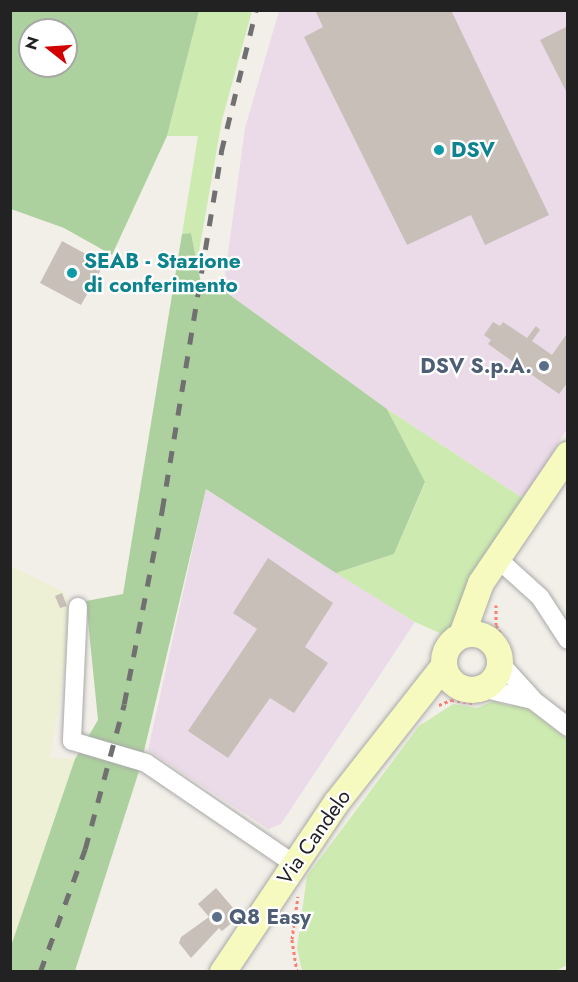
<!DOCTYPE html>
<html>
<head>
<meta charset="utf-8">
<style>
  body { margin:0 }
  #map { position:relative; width:578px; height:982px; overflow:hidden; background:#f2efe9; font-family:Jost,sans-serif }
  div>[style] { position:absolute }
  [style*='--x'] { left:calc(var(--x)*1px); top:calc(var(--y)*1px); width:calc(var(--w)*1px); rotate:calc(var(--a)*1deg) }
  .industrial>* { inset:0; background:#ebdbe8 }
  .farmland>* { inset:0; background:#eef0d5 }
  .grass>* { inset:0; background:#cdebb0 }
  .forest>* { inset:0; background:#add19e }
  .building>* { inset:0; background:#c7bfb8 }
  .path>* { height:3px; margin-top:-1.5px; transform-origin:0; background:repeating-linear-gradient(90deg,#fa8072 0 3px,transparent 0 6px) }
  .roads { filter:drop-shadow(0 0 2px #a9a9a9) drop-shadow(0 0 2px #a9a9a9) }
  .street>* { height:18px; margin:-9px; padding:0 9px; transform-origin:9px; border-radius:9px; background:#fff }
  .secondary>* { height:26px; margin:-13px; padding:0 13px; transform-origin:13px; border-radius:13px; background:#f7fabf }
  .secondary>.ring { margin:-13px; padding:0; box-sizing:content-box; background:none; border:26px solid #f7fabf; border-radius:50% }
  .rail>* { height:4.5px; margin-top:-2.25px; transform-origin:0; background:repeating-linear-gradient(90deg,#707070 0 12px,transparent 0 24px) }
  .dots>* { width:16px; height:16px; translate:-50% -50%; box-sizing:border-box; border:3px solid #fff; border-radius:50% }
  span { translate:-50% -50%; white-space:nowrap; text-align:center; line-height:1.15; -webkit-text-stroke:4.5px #fff; paint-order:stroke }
  .culture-label { font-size:21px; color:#0d838f; font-weight:700 }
  .left { translate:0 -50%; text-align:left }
  .service-label { font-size:21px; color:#4e5e75; font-weight:700 }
  .right { translate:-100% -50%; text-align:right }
  .street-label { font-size:21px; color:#222 }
  .frame { position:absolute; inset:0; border:12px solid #222; pointer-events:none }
  .north { position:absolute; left:18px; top:18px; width:60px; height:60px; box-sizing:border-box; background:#fff; border:2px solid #a7a7a7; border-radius:50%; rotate:287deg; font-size:16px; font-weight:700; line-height:24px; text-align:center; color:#222 }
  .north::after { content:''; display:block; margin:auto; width:21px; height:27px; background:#d40000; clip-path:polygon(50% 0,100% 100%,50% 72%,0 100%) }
</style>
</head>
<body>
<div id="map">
  <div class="industrial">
    <div style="clip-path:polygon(279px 11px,567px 11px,567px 429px,524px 499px,387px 409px,223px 290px,245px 128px)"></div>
    <div style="clip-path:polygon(206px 489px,415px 622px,281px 824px,268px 829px,148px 750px)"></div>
  </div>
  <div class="farmland">
    <div style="clip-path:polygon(11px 566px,64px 592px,74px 614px,50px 758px,75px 759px,11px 946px)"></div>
  </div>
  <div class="grass">
    <div style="clip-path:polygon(199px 11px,252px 11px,222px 120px,197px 263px,191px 233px,182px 234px,198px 136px,167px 136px)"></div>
    <div style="clip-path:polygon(387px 409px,524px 499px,453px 629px,444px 635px,415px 622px,336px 573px,394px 554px,425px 483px)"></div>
    <div style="clip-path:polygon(494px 701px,511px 706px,518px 701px,567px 739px,567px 965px,554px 972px,302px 971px,297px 948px,307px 876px,419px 726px,453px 704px,477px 708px)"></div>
  </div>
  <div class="forest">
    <div style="clip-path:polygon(evenodd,11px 10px,199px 11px,167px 136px,112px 255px,64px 228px,11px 209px,11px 10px,30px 30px,66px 30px,66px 66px,30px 66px,30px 30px)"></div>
    <div style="clip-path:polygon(191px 233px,202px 288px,223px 290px,387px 409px,425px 482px,394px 554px,336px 573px,206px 489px,140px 768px,75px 971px,11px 972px,11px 946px,75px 759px,98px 720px,86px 601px,123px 594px,182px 234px)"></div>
  </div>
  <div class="building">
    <div style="clip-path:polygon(315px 10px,451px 10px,549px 215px,485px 245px,471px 215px,407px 245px,304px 37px,323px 27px)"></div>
    <div style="clip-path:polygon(568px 26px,568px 95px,540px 40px)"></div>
    <div style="clip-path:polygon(62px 241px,104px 264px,81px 305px,40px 283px)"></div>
    <div style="clip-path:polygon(493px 322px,500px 326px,503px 322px,527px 338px,536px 326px,540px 330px,532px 341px,552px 355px,568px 332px,568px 382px,559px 394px,488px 344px,491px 340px,484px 335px)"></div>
    <div style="clip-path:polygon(268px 558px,333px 603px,305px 647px,328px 663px,294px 713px,270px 698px,228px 758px,188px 731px,257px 629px,233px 613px)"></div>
    <div style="clip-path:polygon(62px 593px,67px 606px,60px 608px,55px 596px)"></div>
    <div style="clip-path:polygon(216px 888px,240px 916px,222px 931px,219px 928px,191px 958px,179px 943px,181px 937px,209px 917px,198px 904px)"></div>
  </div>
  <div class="path">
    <div style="--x:496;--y:605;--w:20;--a:90"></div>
    <div style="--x:496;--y:625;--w:30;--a:60"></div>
    <div style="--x:439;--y:705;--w:13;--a:-23"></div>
    <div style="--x:451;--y:700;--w:22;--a:8"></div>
    <div style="--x:297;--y:972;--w:33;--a:-99"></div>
    <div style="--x:292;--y:939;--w:43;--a:-82.1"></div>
  </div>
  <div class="roads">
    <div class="street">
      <div style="--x:499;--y:560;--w:55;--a:42.1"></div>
      <div style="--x:540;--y:597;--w:51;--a:56.9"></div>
      <div style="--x:78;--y:607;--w:134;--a:92.6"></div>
      <div style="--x:72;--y:741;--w:77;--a:16.6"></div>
      <div style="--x:146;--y:763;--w:179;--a:34.3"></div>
      <div style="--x:500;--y:663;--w:47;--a:47.6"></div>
      <div style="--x:481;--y:688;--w:53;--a:13"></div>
      <div style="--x:533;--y:700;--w:44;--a:37.6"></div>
    </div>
    <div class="secondary">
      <div class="ring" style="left:444px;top:634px;width:30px;height:30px"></div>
      <div style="--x:462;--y:635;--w:55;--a:-69.9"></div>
      <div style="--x:481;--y:583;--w:155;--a:-55.8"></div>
      <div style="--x:223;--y:972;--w:205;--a:-56.2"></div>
      <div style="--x:337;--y:802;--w:173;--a:-51.8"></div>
    </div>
  </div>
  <div class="rail">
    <div style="--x:40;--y:972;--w:131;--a:-69.9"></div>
    <div style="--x:85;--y:849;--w:150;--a:-74.9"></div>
    <div style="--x:124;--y:704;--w:198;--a:-78.9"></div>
    <div style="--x:162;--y:510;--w:363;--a:-80.6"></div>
    <div style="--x:221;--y:152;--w:146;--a:-76.2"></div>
  </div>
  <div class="dots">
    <div style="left:439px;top:150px;background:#0f9aa8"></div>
    <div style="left:72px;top:273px;background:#0f9aa8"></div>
    <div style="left:544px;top:366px;background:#5c6f8a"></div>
    <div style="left:217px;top:917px;background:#5c6f8a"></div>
  </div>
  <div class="culture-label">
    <span class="left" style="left:451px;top:150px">DSV</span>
    <span class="left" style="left:84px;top:273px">SEAB - Stazione<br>di conferimento</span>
  </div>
  <div class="service-label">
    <span class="right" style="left:532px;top:366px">DSV S.p.A.</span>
    <span class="left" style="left:229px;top:917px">Q8 Easy</span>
  </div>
  <div class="street-label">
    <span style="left:314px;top:837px;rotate:-55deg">Via Candelo</span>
  </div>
  <div class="frame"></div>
  <div class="north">N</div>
</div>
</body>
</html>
